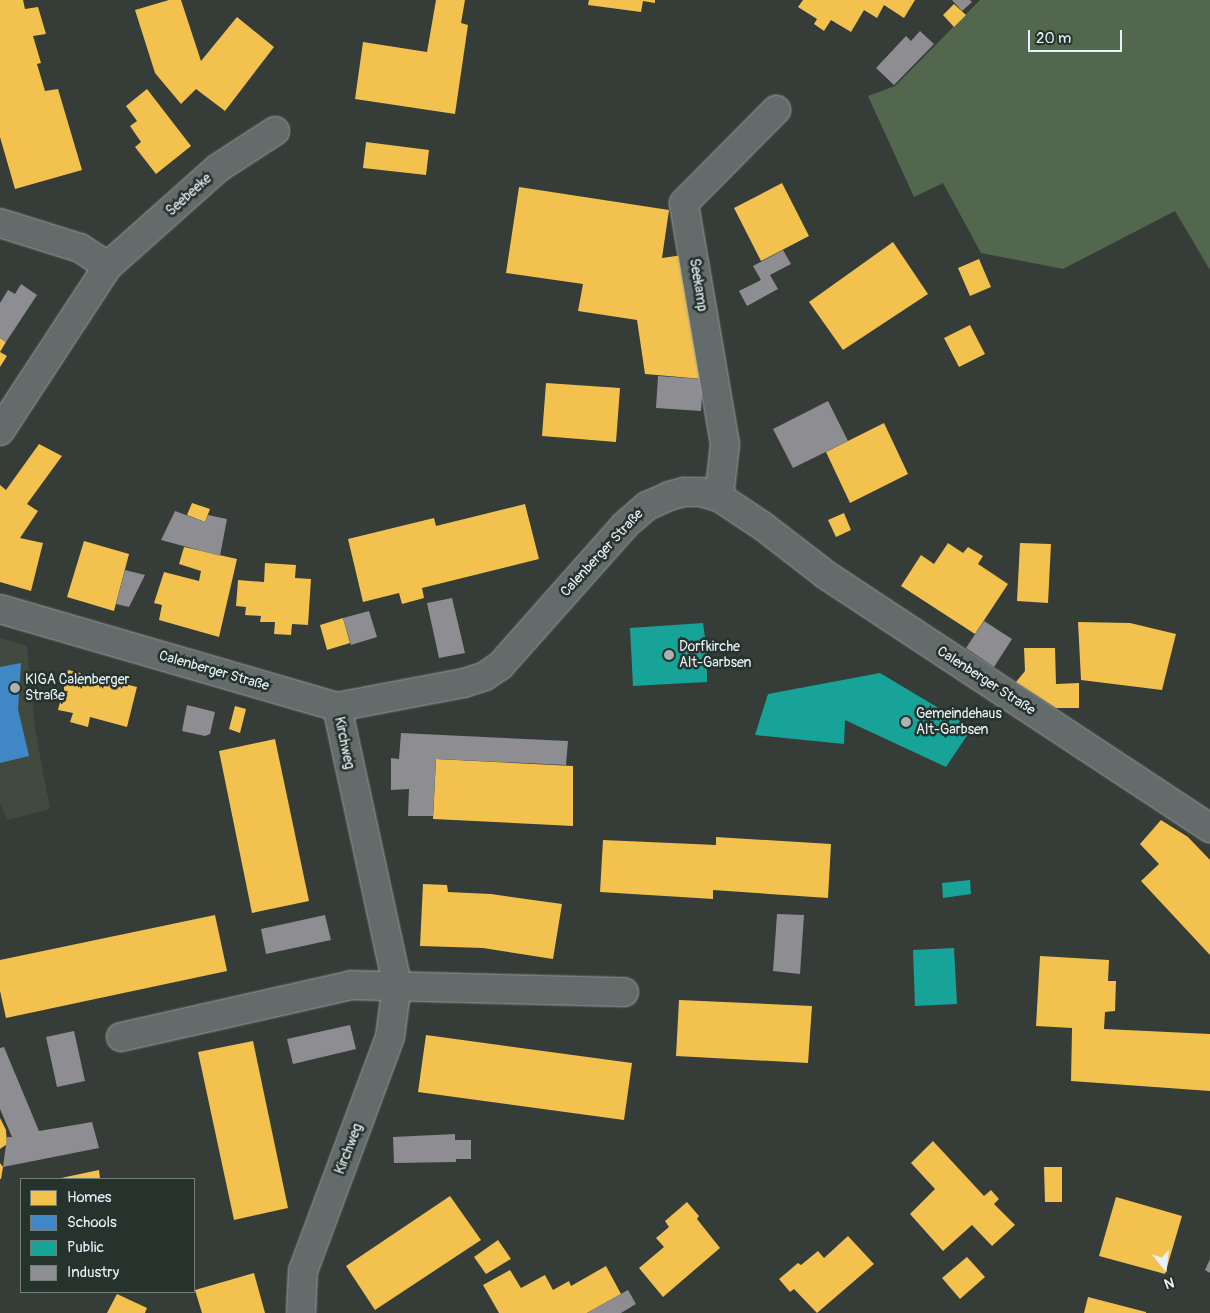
<!DOCTYPE html>
<html>
<head>
<meta charset="utf-8">
<style>
  body { margin:0 }
  #map { position:relative; width:1210px; height:1313px; overflow:hidden; background:#363c37; font-family:Pangolin,sans-serif }
  div>[style] { position:absolute }
  [style*='--x'] { left:calc(var(--x)*1px); top:calc(var(--y)*1px); width:calc(var(--w)*1px); rotate:calc(var(--a)*1deg) }
  .built>* { inset:0; background:#42493e }
  .green>* { inset:0; background:#53664e }
  .homes>* { inset:0; background:#f2c14e }
  .schools>* { inset:0; background:#3f88c5 }
  .public>* { inset:0; background:#17a398 }
  .industry>* { inset:0; background:#8d8d92 }
  .roads { filter:drop-shadow(0 0 1px #9b9f9e) drop-shadow(0 0 1px #9b9f9e) }
  .street>* { height:28px; margin:-14px; padding:0 14px; transform-origin:14px; border-radius:14px; background:#646b6b }
  .dots>* { width:14px; height:14px; translate:-50% -50%; box-sizing:border-box; border:2px solid #26332d; border-radius:50% }
  span { translate:-50% -50%; white-space:nowrap; text-align:center; line-height:1.15; -webkit-text-stroke:5px #26332d; paint-order:stroke }
  .street-label { font-size:14px; color:#e8f1f8 }
  .poi-label { font-size:14px; color:#e8f1f8 }
  .left { translate:0 -50%; text-align:left }
  .legend { position:absolute; left:20px; top:1178px; width:175px; height:115px; box-sizing:border-box; background:#26332d; border:1px solid #747f7e; margin:0; padding:6px 9px; list-style:none; font-size:15px; color:#e8f1f8 }
  .legend li { display:flex; align-items:center; gap:10px; height:25px }
  .legend b { width:25px; border:1px solid #747f7e }
  .north { position:absolute; left:1140px; top:1243px; width:50px; height:50px; -webkit-text-stroke:4px #26332d; paint-order:stroke; rotate:164deg; font-size:14px; font-weight:700; line-height:20px; text-align:center; color:#e8f1f8 }
  .north::after { content:''; display:block; margin:auto; width:18px; height:22px; background:#e8f1f8; clip-path:polygon(50% 0,100% 100%,50% 72%,0 100%) }
  .scale { position:absolute; left:1028px; top:30px; width:94px; height:22px; box-sizing:border-box; border:2px solid #e8f1f8; border-top:0; padding-left:6px; font-size:15px; line-height:18px; white-space:nowrap; color:#e8f1f8; -webkit-text-stroke:4px #26332d; paint-order:stroke }
</style>
</head>
<body>
<div id="map">
  <div class="built">
    <div style="clip-path:polygon(0 638px,27px 646px,35px 729px,50px 809px,7px 820px,0 803px)"></div>
  </div>
  <div class="green">
    <div style="clip-path:polygon(980px 0,1210px 0,1210px 270px,1175px 211px,1063px 269px,981px 253px,943px 183px,914px 197px,868px 96px,895px 86px)"></div>
  </div>
  <div class="homes">
    <div style="clip-path:polygon(0 0,23px 0,25px 9px,38px 7px,46px 34px,33px 36px,41px 63px,37px 64px,45px 91px,58px 89px,82px 170px,15px 189px,0 137px)"></div>
    <div style="clip-path:polygon(169px 0,181px 0,201px 61px,237px 17px,274px 47px,225px 111px,196px 89px,181px 104px,155px 73px,135px 10px)"></div>
    <div style="clip-path:polygon(436px 0,465px 0,461px 23px,468px 25px,455px 114px,355px 99px,363px 42px,427px 52px)"></div>
    <div style="clip-path:polygon(589px 0,655px 0,655px 3px,643px 1px,641px 12px,588px 5px)"></div>
    <div style="clip-path:polygon(803px 0,915px 0,904px 18px,884px 5px,877px 18px,864px 10px,851px 32px,831px 20px,824px 31px,814px 24px,817px 19px,798px 7px)"></div>
    <div style="clip-path:polygon(954px 4px,966px 15px,954px 27px,943px 15px)"></div>
    <div style="clip-path:polygon(147px 89px,191px 146px,156px 174px,135px 147px,141px 142px,130px 126px,137px 121px,126px 106px)"></div>
    <div style="clip-path:polygon(366px 142px,429px 150px,426px 175px,363px 168px)"></div>
    <div style="clip-path:polygon(782px 183px,809px 236px,761px 261px,734px 208px)"></div>
    <div style="clip-path:polygon(519px 187px,669px 210px,662px 258px,683px 255px,703px 379px,645px 374px,637px 320px,578px 311px,583px 284px,506px 273px)"></div>
    <div style="clip-path:polygon(893px 242px,928px 294px,843px 350px,809px 302px)"></div>
    <div style="clip-path:polygon(979px 259px,991px 287px,970px 296px,958px 268px)"></div>
    <div style="clip-path:polygon(970px 325px,985px 354px,959px 367px,944px 338px)"></div>
    <div style="clip-path:polygon(0 338px,6px 342px,0 352px,7px 356px,0 367px)"></div>
    <div style="clip-path:polygon(546px 383px,620px 388px,616px 442px,542px 436px)"></div>
    <div style="clip-path:polygon(884px 423px,908px 474px,850px 503px,826px 452px)"></div>
    <div style="clip-path:polygon(39px 444px,62px 456px,27px 504px,38px 511px,20px 538px,43px 543px,31px 591px,0 582px,0 485px,6px 490px)"></div>
    <div style="clip-path:polygon(192px 503px,210px 509px,205px 522px,187px 515px)"></div>
    <div style="clip-path:polygon(525px 504px,539px 559px,422px 588px,424px 598px,402px 604px,399px 593px,363px 602px,348px 539px,434px 518px,436px 526px)"></div>
    <div style="clip-path:polygon(844px 513px,851px 530px,836px 537px,828px 520px)"></div>
    <div style="clip-path:polygon(84px 541px,129px 554px,114px 611px,67px 597px)"></div>
    <div style="clip-path:polygon(948px 543px,963px 553px,968px 547px,983px 556px,978px 564px,1008px 584px,975px 634px,901px 586px,921px 555px,934px 564px)"></div>
    <div style="clip-path:polygon(1020px 543px,1051px 544px,1048px 603px,1017px 601px)"></div>
    <div style="clip-path:polygon(184px 547px,237px 559px,219px 637px,159px 620px,162px 605px,154px 603px,164px 572px,199px 581px,201px 571px,179px 564px)"></div>
    <div style="clip-path:polygon(265px 563px,296px 565px,295px 578px,311px 579px,308px 625px,292px 624px,291px 635px,274px 634px,275px 622px,260px 622px,261px 616px,245px 615px,246px 607px,236px 606px,238px 580px,264px 582px)"></div>
    <div style="clip-path:polygon(343px 618px,350px 643px,327px 650px,320px 625px)"></div>
    <div style="clip-path:polygon(1078px 622px,1130px 623px,1176px 634px,1162px 690px,1081px 680px)"></div>
    <div style="clip-path:polygon(1024px 648px,1055px 648px,1056px 684px,1079px 683px,1079px 708px,1056px 708px,1016px 682px,1025px 671px)"></div>
    <div style="clip-path:polygon(68px 670px,137px 687px,127px 727px,90px 717px,88px 727px,70px 722px,73px 713px,58px 710px)"></div>
    <div style="clip-path:polygon(235px 706px,246px 709px,240px 733px,229px 729px)"></div>
    <div style="clip-path:polygon(275px 739px,309px 901px,252px 913px,219px 751px)"></div>
    <div style="clip-path:polygon(436px 759px,573px 766px,573px 826px,433px 819px)"></div>
    <div style="clip-path:polygon(1161px 820px,1188px 837px,1210px 860px,1210px 955px,1141px 881px,1159px 864px,1140px 844px)"></div>
    <div style="clip-path:polygon(716px 837px,831px 844px,828px 898px,713px 890px,713px 899px,600px 892px,603px 840px,716px 845px)"></div>
    <div style="clip-path:polygon(423px 884px,447px 885px,448px 892px,491px 894px,562px 904px,553px 959px,483px 948px,420px 946px)"></div>
    <div style="clip-path:polygon(215px 915px,227px 971px,6px 1018px,0 991px,0 960px)"></div>
    <div style="clip-path:polygon(1040px 956px,1109px 960px,1108px 981px,1116px 981px,1115px 1011px,1105px 1012px,1104px 1029px,1210px 1034px,1210px 1091px,1071px 1081px,1072px 1028px,1036px 1026px)"></div>
    <div style="clip-path:polygon(679px 1000px,812px 1006px,808px 1063px,676px 1056px)"></div>
    <div style="clip-path:polygon(426px 1035px,632px 1063px,624px 1120px,418px 1092px)"></div>
    <div style="clip-path:polygon(253px 1041px,288px 1208px,234px 1220px,198px 1052px)"></div>
    <div style="clip-path:polygon(0 1118px,6px 1130px,7px 1144px,0 1149px)"></div>
    <div style="clip-path:polygon(933px 1141px,984px 1196px,991px 1190px,999px 1199px,994px 1204px,1015px 1225px,992px 1246px,972px 1225px,943px 1251px,910px 1214px,935px 1189px,911px 1163px)"></div>
    <div style="clip-path:polygon(0 1163px,3px 1167px,1px 1179px,0 1179px)"></div>
    <div style="clip-path:polygon(1044px 1167px,1062px 1167px,1062px 1202px,1045px 1202px)"></div>
    <div style="clip-path:polygon(99px 1170px,100px 1179px,61px 1179px,61px 1178px)"></div>
    <div style="clip-path:polygon(450px 1196px,481px 1240px,375px 1310px,346px 1266px)"></div>
    <div style="clip-path:polygon(1116px 1197px,1182px 1216px,1165px 1274px,1099px 1256px)"></div>
    <div style="clip-path:polygon(687px 1202px,699px 1216px,697px 1219px,720px 1248px,663px 1297px,639px 1268px,664px 1247px,656px 1238px,669px 1227px,665px 1221px)"></div>
    <div style="clip-path:polygon(848px 1236px,874px 1264px,817px 1313px,794px 1289px,790px 1292px,779px 1279px,798px 1263px,801px 1265px,818px 1251px,824px 1258px)"></div>
    <div style="clip-path:polygon(498px 1240px,511px 1259px,486px 1274px,474px 1257px)"></div>
    <div style="clip-path:polygon(967px 1257px,985px 1277px,960px 1299px,942px 1278px)"></div>
    <div style="clip-path:polygon(606px 1266px,621px 1294px,587px 1313px,499px 1313px,483px 1285px,510px 1270px,521px 1288px,545px 1275px,553px 1290px,569px 1281px,571px 1286px)"></div>
    <div style="clip-path:polygon(254px 1273px,265px 1313px,202px 1313px,195px 1290px)"></div>
    <div style="clip-path:polygon(117px 1294px,147px 1308px,145px 1313px,107px 1313px)"></div>
    <div style="clip-path:polygon(1088px 1297px,1146px 1312px,1146px 1313px,1084px 1313px)"></div>
  </div>
  <div class="schools">
    <div style="clip-path:polygon(21px 663px,18px 709px,29px 756px,0 763px,0 667px)"></div>
  </div>
  <div class="public">
    <div style="clip-path:polygon(703px 623px,707px 652px,707px 682px,633px 686px,630px 628px)"></div>
    <div style="clip-path:polygon(880px 673px,972px 728px,946px 767px,845px 720px,844px 744px,755px 735px,768px 694px)"></div>
    <div style="clip-path:polygon(970px 880px,971px 894px,943px 898px,942px 883px)"></div>
    <div style="clip-path:polygon(954px 948px,957px 1004px,915px 1006px,913px 950px)"></div>
  </div>
  <div class="industry">
    <div style="clip-path:polygon(952px 0,970px 0,972px 2px,962px 11px)"></div>
    <div style="clip-path:polygon(920px 31px,934px 44px,894px 85px,876px 68px,906px 36px,911px 41px)"></div>
    <div style="clip-path:polygon(783px 250px,791px 264px,770px 275px,778px 289px,747px 306px,739px 291px,761px 280px,753px 266px)"></div>
    <div style="clip-path:polygon(21px 284px,37px 295px,6px 342px,0 338px,0 303px,8px 290px,15px 294px)"></div>
    <div style="clip-path:polygon(658px 376px,703px 379px,701px 411px,656px 408px)"></div>
    <div style="clip-path:polygon(828px 401px,848px 441px,793px 468px,773px 429px)"></div>
    <div style="clip-path:polygon(175px 511px,205px 522px,208px 515px,227px 519px,220px 556px,161px 540px)"></div>
    <div style="clip-path:polygon(125px 570px,145px 575px,129px 607px,116px 604px)"></div>
    <div style="clip-path:polygon(452px 598px,465px 653px,439px 658px,427px 603px)"></div>
    <div style="clip-path:polygon(369px 611px,377px 637px,351px 645px,343px 618px)"></div>
    <div style="clip-path:polygon(984px 621px,1012px 639px,994px 667px,966px 648px)"></div>
    <div style="clip-path:polygon(187px 705px,215px 712px,210px 734px,205px 736px,182px 731px)"></div>
    <div style="clip-path:polygon(401px 733px,568px 741px,566px 765px,436px 759px,433px 816px,408px 816px,409px 789px,391px 790px,391px 758px,399px 759px)"></div>
    <div style="clip-path:polygon(777px 914px,804px 915px,800px 974px,773px 971px)"></div>
    <div style="clip-path:polygon(325px 915px,331px 940px,266px 954px,261px 929px)"></div>
    <div style="clip-path:polygon(350px 1025px,356px 1049px,293px 1064px,287px 1039px)"></div>
    <div style="clip-path:polygon(74px 1031px,85px 1081px,57px 1087px,46px 1037px)"></div>
    <div style="clip-path:polygon(4px 1047px,39px 1131px,92px 1122px,99px 1148px,3px 1167px,7px 1137px,12px 1137px,0 1109px,0 1048px)"></div>
    <div style="clip-path:polygon(455px 1134px,455px 1140px,471px 1140px,471px 1159px,456px 1159px,456px 1162px,394px 1163px,393px 1137px)"></div>
    <div style="clip-path:polygon(1210px 1259px,1210px 1273px,1205px 1270px)"></div>
    <div style="clip-path:polygon(628px 1290px,636px 1304px,621px 1313px,587px 1313px)"></div>
  </div>
  <div class="roads">
    <div class="street">
      <div style="--x:0;--y:223;--w:84;--a:17.4"></div>
      <div style="--x:80;--y:248;--w:33;--a:33"></div>
      <div style="--x:0;--y:431;--w:197;--a:-56.8"></div>
      <div style="--x:108;--y:266;--w:147;--a:-41.7"></div>
      <div style="--x:218;--y:168;--w:68;--a:-33"></div>
      <div style="--x:719;--y:497;--w:53;--a:-83.5"></div>
      <div style="--x:725;--y:444;--w:244;--a:-99.7"></div>
      <div style="--x:684;--y:203;--w:131;--a:-45.3"></div>
      <div style="--x:0;--y:609;--w:351;--a:16.2"></div>
      <div style="--x:337;--y:707;--w:129;--a:-10.7"></div>
      <div style="--x:464;--y:683;--w:22;--a:-18"></div>
      <div style="--x:485;--y:676;--w:18;--a:-34"></div>
      <div style="--x:500;--y:666;--w:188;--a:-48.4"></div>
      <div style="--x:625;--y:525;--w:29;--a:-41"></div>
      <div style="--x:647;--y:506;--w:24;--a:-24"></div>
      <div style="--x:669;--y:496;--w:16;--a:-15"></div>
      <div style="--x:684;--y:492;--w:17;--a:0"></div>
      <div style="--x:701;--y:492;--w:19;--a:16"></div>
      <div style="--x:719;--y:497;--w:54;--a:33.7"></div>
      <div style="--x:764;--y:527;--w:78;--a:37.7"></div>
      <div style="--x:826;--y:575;--w:460;--a:33.4"></div>
      <div style="--x:121;--y:1037;--w:236;--a:-12.7"></div>
      <div style="--x:351;--y:985;--w:273;--a:1.5"></div>
      <div style="--x:301;--y:1313;--w:42;--a:-87.3"></div>
      <div style="--x:303;--y:1271;--w:250;--a:-69.6"></div>
      <div style="--x:390;--y:1037;--w:53;--a:-82.5"></div>
      <div style="--x:397;--y:984;--w:283;--a:-102.2"></div>
    </div>
  </div>
  <div class="dots">
    <div style="left:669px;top:655px;background:#aab2b4"></div>
    <div style="left:15px;top:688px;background:#aab2b4"></div>
    <div style="left:906px;top:722px;background:#aab2b4"></div>
  </div>
  <div class="street-label">
    <span style="left:189px;top:195px;rotate:-42deg">Seebeeke</span>
    <span style="left:698px;top:285px;rotate:81deg">Seekamp</span>
    <span style="left:602px;top:553px;rotate:-47deg">Calenberger Straße</span>
    <span style="left:214px;top:671px;rotate:16deg">Calenberger Straße</span>
    <span style="left:986px;top:681px;rotate:33deg">Calenberger Straße</span>
    <span style="left:344px;top:743px;rotate:78deg">Kirchweg</span>
    <span style="left:349px;top:1149px;rotate:-69deg">Kirchweg</span>
  </div>
  <div class="poi-label">
    <span class="left" style="left:679px;top:655px">Dorfkirche<br>Alt-Garbsen</span>
    <span class="left" style="left:25px;top:688px">KIGA Calenberger<br>Straße</span>
    <span class="left" style="left:916px;top:722px">Gemeindehaus<br>Alt-Garbsen</span>
  </div>
  <ul class="legend">
  <li><b style="height:14px;background:#f2c14e"></b>Homes</li>
  <li><b style="height:14px;background:#3f88c5"></b>Schools</li>
  <li><b style="height:14px;background:#17a398"></b>Public</li>
  <li><b style="height:14px;background:#8d8d92"></b>Industry</li>
  </ul>
  <div class="north">N</div>
  <div class="scale">20 m</div>
</div>
</body>
</html>
